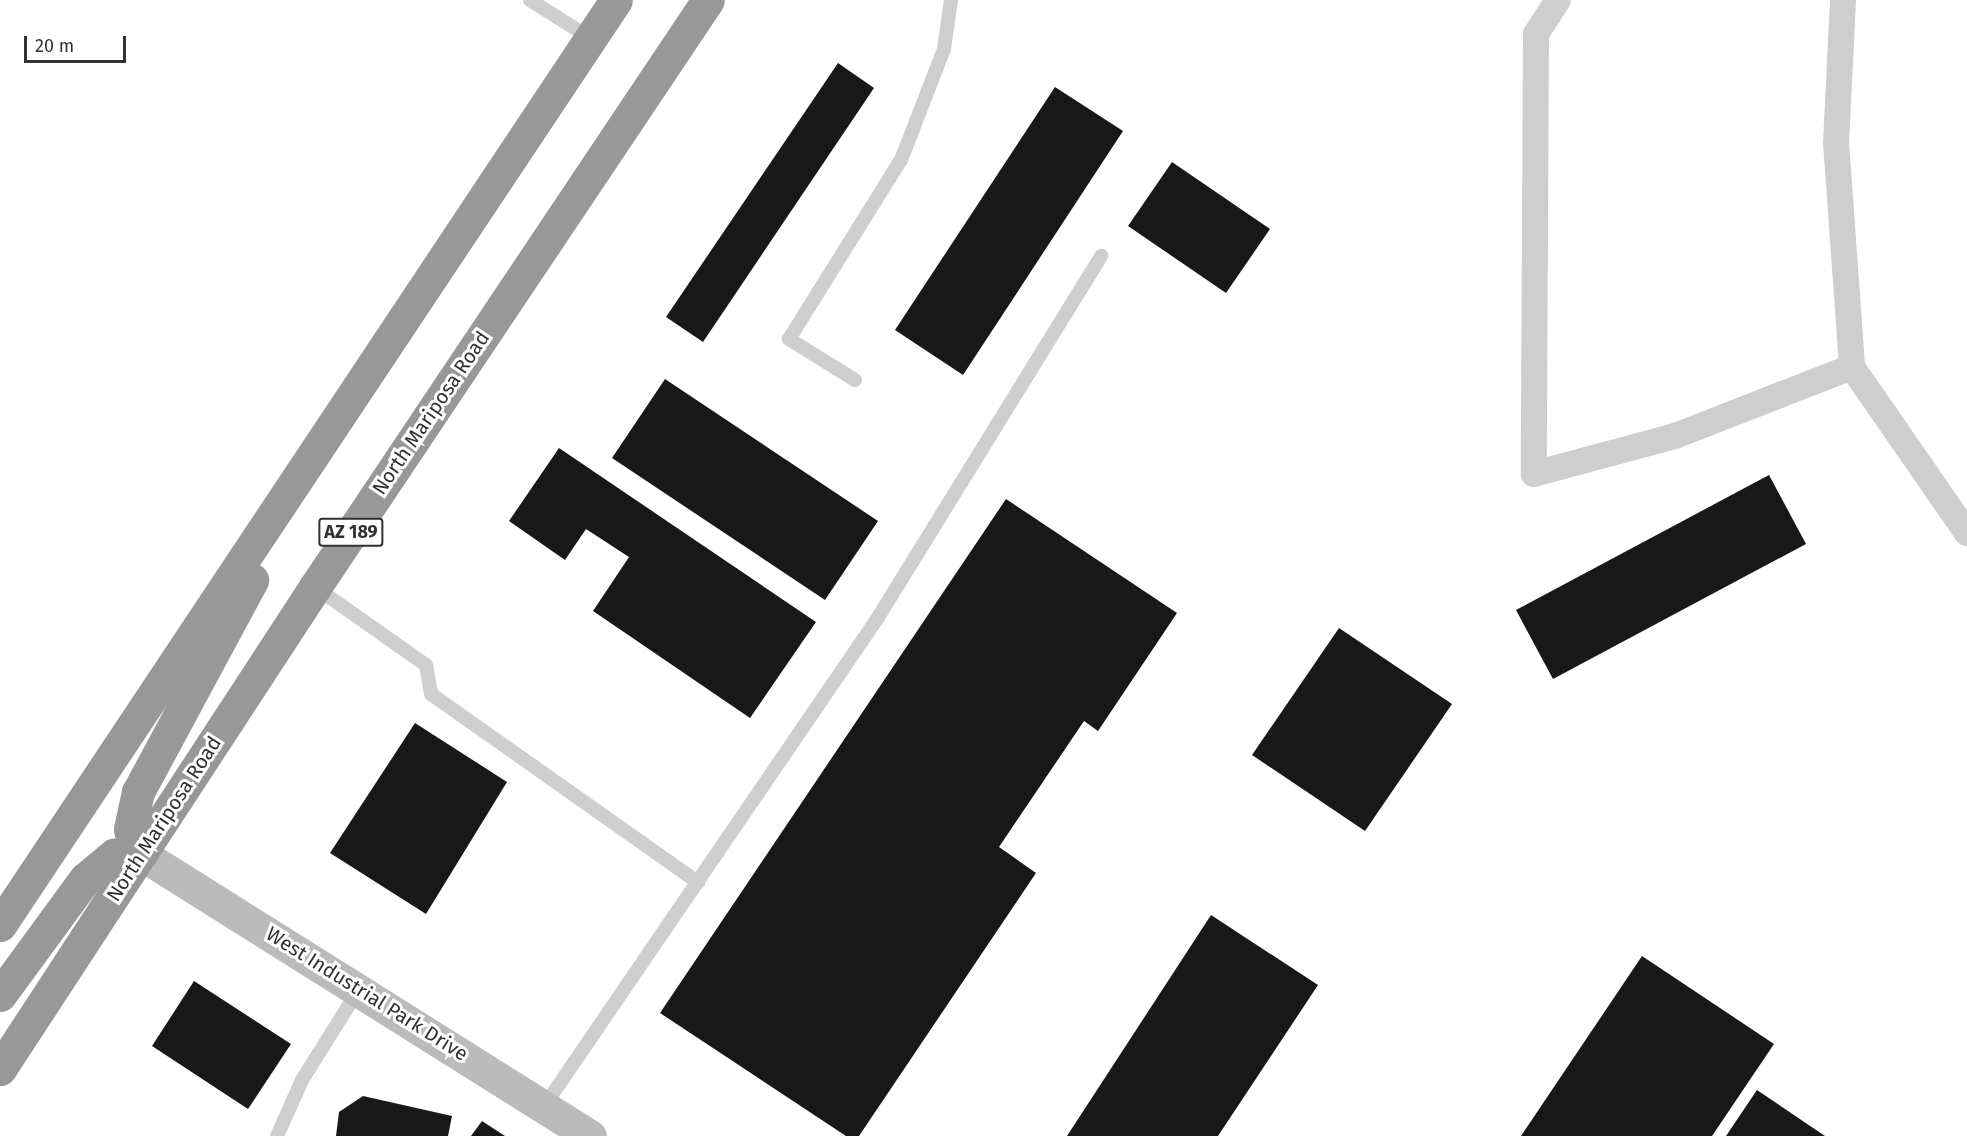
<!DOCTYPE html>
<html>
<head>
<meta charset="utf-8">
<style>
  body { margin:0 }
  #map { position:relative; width:1967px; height:1136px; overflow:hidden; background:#fff; font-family:"Fira Sans",sans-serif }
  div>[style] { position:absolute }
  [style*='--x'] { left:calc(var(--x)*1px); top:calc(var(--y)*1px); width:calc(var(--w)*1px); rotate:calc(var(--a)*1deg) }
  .building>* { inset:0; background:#181818 }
  .lane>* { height:14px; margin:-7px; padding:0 7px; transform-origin:7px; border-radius:7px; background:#cecece }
  .street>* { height:26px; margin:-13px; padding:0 13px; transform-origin:13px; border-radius:13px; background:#cecece }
  .secondary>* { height:33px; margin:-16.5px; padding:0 16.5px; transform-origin:16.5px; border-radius:16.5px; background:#bbb }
  .highway>* { height:33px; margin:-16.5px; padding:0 16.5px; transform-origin:16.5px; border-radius:16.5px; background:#989898 }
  span { translate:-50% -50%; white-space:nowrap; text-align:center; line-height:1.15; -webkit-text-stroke:6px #fff; paint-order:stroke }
  .shield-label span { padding:2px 4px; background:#fff; border:2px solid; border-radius:4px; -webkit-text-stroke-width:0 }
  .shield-label { font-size:18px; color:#313131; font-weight:700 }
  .street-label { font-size:20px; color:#313131 }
  .scale { position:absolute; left:24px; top:36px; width:102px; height:27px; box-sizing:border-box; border:3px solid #313131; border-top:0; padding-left:8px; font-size:18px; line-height:21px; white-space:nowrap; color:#313131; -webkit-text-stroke:4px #fff; paint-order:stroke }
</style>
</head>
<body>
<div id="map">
  <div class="building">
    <div style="clip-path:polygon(838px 63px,874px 88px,703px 342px,666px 317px)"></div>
    <div style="clip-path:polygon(1055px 87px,1123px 131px,963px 375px,895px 330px)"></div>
    <div style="clip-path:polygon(1172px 162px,1270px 229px,1226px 293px,1128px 226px)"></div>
    <div style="clip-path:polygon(665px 379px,878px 521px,825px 600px,612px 458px)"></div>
    <div style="clip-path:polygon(559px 448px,816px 622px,750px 718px,593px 611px,629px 557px,586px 529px,565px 560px,509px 521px)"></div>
    <div style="clip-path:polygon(1769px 475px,1806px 544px,1553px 679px,1516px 610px)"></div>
    <div style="clip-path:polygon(1006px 499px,1177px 613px,1098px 731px,1084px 721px,999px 847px,1036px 873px,859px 1136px,846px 1136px,660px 1013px)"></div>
    <div style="clip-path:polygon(1339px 628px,1452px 704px,1365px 831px,1252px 755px)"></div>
    <div style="clip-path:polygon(415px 723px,507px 782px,426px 914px,330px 853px)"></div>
    <div style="clip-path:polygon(1211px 915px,1318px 985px,1218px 1136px,1067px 1136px)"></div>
    <div style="clip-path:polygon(1642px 956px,1774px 1044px,1712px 1136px,1521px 1136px)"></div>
    <div style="clip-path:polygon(194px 981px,291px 1044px,248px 1109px,152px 1046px)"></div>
    <div style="clip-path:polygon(1757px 1090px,1825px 1136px,1726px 1136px)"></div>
    <div style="clip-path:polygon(363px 1096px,452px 1116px,448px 1136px,336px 1136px,339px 1112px)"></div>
    <div style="clip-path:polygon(482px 1121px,505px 1136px,471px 1136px)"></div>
  </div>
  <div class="lane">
    <div style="--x:530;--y:0;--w:71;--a:32.3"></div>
    <div style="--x:855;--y:380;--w:78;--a:-148.2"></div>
    <div style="--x:789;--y:339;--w:211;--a:-58"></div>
    <div style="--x:901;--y:160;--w:119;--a:-68.8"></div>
    <div style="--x:944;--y:49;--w:49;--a:-81.9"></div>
    <div style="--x:315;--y:587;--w:136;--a:35.1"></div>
    <div style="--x:426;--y:665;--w:29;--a:80"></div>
    <div style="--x:431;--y:694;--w:327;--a:35.2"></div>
    <div style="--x:545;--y:1105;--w:589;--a:-55.66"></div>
    <div style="--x:877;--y:619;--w:427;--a:-58.3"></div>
    <div style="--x:277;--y:1136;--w:61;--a:-65.9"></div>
    <div style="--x:302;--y:1080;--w:107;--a:-57.9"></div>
  </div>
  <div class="street">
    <div style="--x:1558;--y:0;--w:40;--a:122.9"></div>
    <div style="--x:1536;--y:34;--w:440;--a:90.3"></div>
    <div style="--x:1534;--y:474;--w:146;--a:-15.1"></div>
    <div style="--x:1675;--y:436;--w:190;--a:-21.3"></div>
    <div style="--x:1852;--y:367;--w:202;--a:55.3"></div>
    <div style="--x:1843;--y:0;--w:142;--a:92.8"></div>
    <div style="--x:1836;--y:142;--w:226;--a:85.9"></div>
  </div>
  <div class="secondary">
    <div style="--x:141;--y:854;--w:530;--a:32.13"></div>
  </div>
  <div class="highway">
    <div style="--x:141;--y:854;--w:14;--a:-126"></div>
    <div style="--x:133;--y:843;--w:14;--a:-102"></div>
    <div style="--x:130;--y:829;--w:38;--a:-78"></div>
    <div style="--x:138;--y:792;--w:241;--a:-61.7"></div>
    <div style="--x:0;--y:925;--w:1111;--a:-56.34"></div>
    <div style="--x:0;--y:995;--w:144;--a:-53.8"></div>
    <div style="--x:85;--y:879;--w:38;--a:-40"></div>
    <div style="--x:114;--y:855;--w:27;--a:-2"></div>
    <div style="--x:0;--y:1069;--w:576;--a:-56.83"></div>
    <div style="--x:315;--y:587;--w:706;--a:-56.2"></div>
  </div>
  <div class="shield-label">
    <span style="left:351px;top:532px">AZ 189</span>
  </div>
  <div class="street-label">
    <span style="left:431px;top:413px;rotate:-56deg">North Mariposa Road</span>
    <span style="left:164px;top:819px;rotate:-57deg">North Mariposa Road</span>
    <span style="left:367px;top:994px;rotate:32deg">West Industrial Park Drive</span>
  </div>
  <div class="scale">20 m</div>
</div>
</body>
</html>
